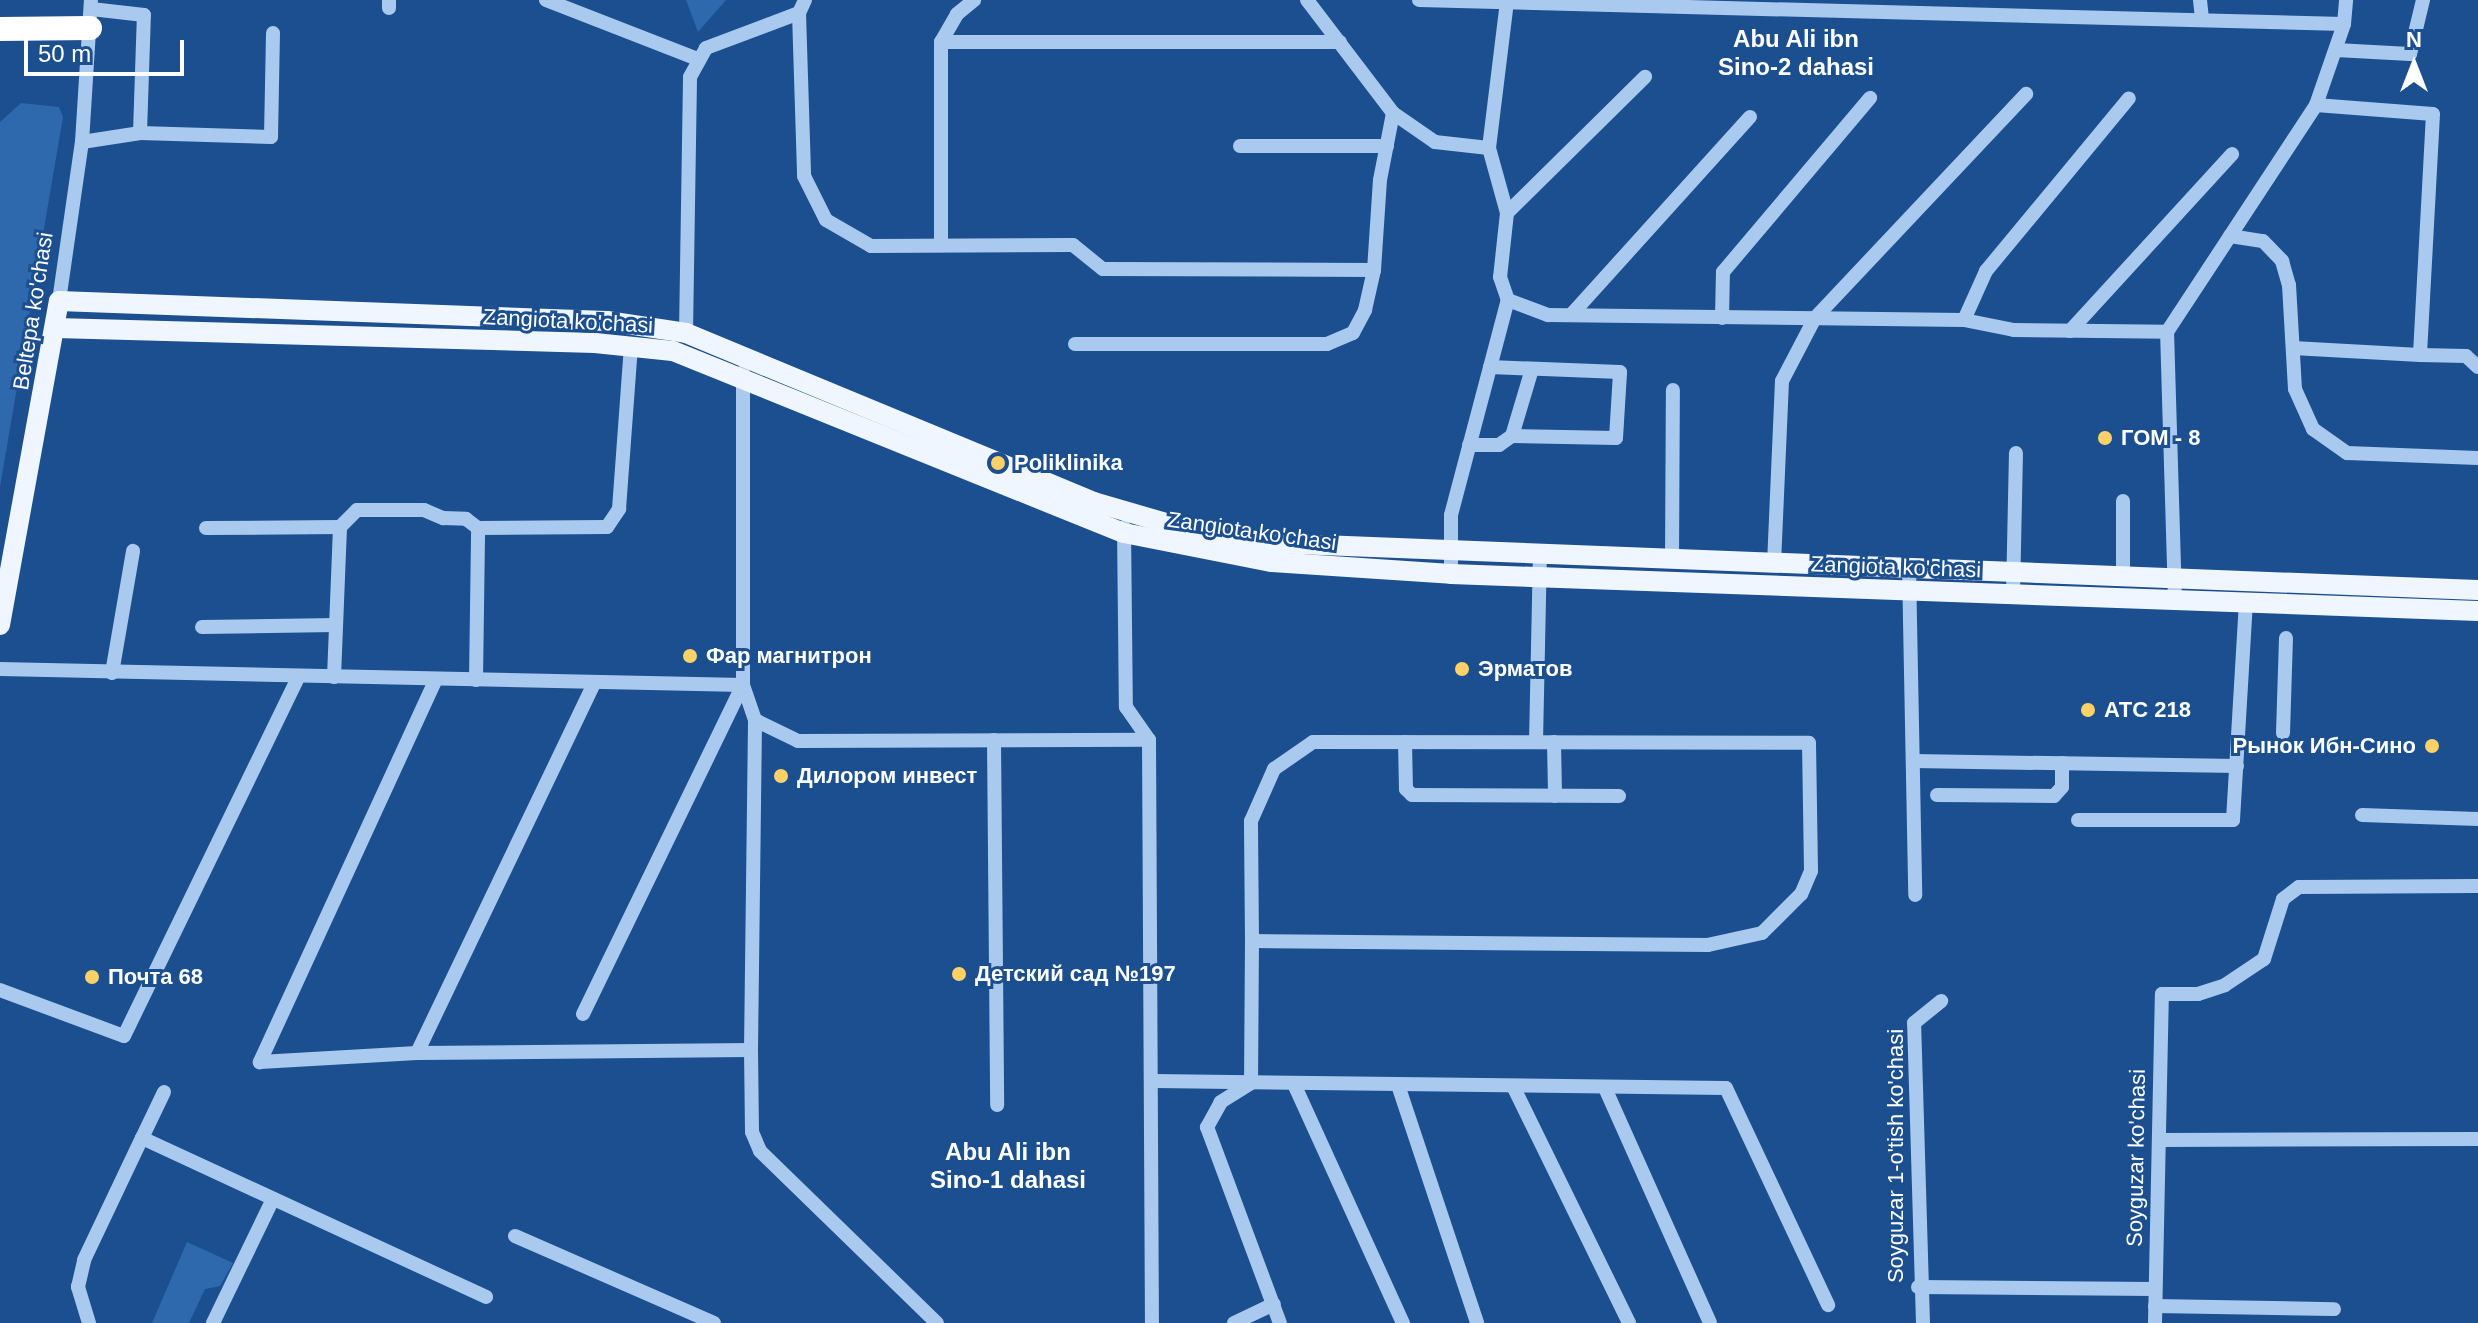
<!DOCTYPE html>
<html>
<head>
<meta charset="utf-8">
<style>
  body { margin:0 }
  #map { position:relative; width:2478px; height:1323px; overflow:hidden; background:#1b4f8f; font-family:Arial,sans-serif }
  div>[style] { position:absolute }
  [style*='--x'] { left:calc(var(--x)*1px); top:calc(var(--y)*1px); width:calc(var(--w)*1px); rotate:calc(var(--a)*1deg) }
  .green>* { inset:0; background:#2e69ad }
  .minor>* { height:14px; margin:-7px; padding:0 7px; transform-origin:7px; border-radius:7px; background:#a9c9ee }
  .major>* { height:20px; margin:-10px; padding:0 10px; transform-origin:10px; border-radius:10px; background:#f0f6ff }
  .highway>* { height:24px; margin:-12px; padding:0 12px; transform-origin:12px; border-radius:12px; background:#fff }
  .dots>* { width:22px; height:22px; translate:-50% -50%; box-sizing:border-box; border:4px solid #1b4f8f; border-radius:50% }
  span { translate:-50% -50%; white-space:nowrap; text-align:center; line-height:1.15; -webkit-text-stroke:6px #1b4f8f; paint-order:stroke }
  .street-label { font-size:22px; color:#fff }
  .poi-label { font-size:22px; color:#fff; font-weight:700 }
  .left { translate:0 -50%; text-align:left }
  .right { translate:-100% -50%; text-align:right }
  .neighbourhood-label { font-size:24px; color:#fff; font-weight:700 }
  .north { position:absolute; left:2374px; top:24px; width:80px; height:80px; -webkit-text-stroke:6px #1b4f8f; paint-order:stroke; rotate:0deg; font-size:22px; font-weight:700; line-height:32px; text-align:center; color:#fff }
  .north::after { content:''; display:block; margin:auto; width:28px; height:36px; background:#fff; clip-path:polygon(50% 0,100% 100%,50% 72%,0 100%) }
  .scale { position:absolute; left:24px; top:40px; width:160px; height:36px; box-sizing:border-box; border:4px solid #fff; border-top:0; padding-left:10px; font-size:24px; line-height:28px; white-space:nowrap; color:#fff; -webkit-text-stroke:6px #1b4f8f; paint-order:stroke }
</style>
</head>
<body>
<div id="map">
  <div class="green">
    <div style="clip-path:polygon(686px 0,726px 0,698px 32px)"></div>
    <div style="clip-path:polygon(21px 103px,59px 107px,63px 117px,0 487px,0 122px)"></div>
    <div style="clip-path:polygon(187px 1242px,233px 1263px,220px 1286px,205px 1289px,189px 1323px,152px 1323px)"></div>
  </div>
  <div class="minor">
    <div style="--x:546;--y:0;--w:162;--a:21.3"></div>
    <div style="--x:1307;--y:0;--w:142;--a:52.7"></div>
    <div style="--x:1393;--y:113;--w:51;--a:34.6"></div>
    <div style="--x:1435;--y:142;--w:54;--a:6.3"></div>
    <div style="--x:1489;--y:148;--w:67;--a:74.5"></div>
    <div style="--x:1507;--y:213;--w:64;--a:96.2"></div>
    <div style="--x:1500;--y:277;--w:24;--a:71"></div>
    <div style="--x:1508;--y:300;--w:43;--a:20.6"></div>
    <div style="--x:1548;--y:315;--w:416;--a:0.7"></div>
    <div style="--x:1964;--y:320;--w:51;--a:11.3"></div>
    <div style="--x:2014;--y:330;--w:153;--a:0.7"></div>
    <div style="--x:1419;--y:0;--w:925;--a:1.49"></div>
    <div style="--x:2200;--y:0;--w:20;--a:84"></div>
    <div style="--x:389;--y:8;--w:8;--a:-90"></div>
    <div style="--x:799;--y:13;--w:163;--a:88.2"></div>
    <div style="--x:804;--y:176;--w:49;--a:63.4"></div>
    <div style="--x:826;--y:220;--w:52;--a:30"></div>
    <div style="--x:871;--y:246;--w:202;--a:-0.3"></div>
    <div style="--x:1073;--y:245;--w:38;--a:39"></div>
    <div style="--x:1103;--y:269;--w:271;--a:0.2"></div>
    <div style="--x:941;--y:42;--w:399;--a:0"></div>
    <div style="--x:2336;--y:50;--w:74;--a:3.1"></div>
    <div style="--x:2410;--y:54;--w:56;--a:-76.5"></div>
    <div style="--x:2316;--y:105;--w:117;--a:4.4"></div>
    <div style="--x:2433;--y:114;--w:241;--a:93.1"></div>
    <div style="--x:2420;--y:355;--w:46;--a:1.2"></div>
    <div style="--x:2466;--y:356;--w:16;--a:43"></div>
    <div style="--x:140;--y:133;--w:131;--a:1.7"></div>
    <div style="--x:271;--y:137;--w:104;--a:-88.9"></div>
    <div style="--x:82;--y:142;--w:59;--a:-8.8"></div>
    <div style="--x:140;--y:133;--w:118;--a:-88.1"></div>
    <div style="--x:144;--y:15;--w:53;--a:-173.5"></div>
    <div style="--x:1240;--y:146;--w:147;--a:0"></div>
    <div style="--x:1489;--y:148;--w:147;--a:-83"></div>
    <div style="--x:1507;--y:213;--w:194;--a:-44.6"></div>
    <div style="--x:2230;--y:236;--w:33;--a:9"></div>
    <div style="--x:2263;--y:241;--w:28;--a:46"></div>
    <div style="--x:2282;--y:261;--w:25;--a:74"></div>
    <div style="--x:2289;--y:285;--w:104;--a:86.7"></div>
    <div style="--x:2295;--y:389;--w:44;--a:65.8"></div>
    <div style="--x:2313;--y:429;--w:42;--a:35.2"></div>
    <div style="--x:2347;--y:453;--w:131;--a:2.2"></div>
    <div style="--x:941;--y:244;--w:202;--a:-90"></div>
    <div style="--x:941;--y:42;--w:32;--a:-60"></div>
    <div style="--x:957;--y:14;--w:22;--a:-39"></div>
    <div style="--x:59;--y:301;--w:161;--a:-81.8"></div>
    <div style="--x:82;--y:142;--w:142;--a:-86.4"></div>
    <div style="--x:1571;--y:315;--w:267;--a:-47.9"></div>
    <div style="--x:1722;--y:318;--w:46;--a:-88.8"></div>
    <div style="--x:1723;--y:272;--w:228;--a:-49.8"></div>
    <div style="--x:1964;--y:320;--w:54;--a:-65.8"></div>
    <div style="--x:1986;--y:271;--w:224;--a:-50.4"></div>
    <div style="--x:2070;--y:331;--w:240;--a:-47.5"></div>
    <div style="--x:686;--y:333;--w:256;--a:-89.1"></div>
    <div style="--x:690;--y:77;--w:33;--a:-61"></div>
    <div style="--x:706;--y:48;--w:99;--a:-20.6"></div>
    <div style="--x:799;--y:13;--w:14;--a:-65"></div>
    <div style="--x:1075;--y:344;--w:252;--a:0"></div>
    <div style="--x:1327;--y:344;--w:28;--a:-23"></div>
    <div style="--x:1353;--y:333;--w:26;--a:-62"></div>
    <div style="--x:1365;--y:310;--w:41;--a:-77.3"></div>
    <div style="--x:1374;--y:270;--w:90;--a:-86.2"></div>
    <div style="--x:1380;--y:180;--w:68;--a:-79"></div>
    <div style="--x:2293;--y:348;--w:127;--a:3.2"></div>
    <div style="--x:1512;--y:436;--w:70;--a:-73.4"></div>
    <div style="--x:1469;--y:445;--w:30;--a:0"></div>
    <div style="--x:1499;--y:445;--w:16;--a:-35"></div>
    <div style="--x:1512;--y:436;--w:104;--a:1.1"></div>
    <div style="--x:1616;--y:438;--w:66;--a:-86.5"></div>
    <div style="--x:1620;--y:372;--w:130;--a:-177.8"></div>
    <div style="--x:2123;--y:501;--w:77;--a:90"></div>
    <div style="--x:1124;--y:527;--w:180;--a:89.4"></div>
    <div style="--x:1126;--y:707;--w:40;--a:55.1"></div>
    <div style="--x:1149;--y:740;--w:583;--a:89.71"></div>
    <div style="--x:206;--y:528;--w:134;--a:-0.4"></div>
    <div style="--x:340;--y:527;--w:24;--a:-45"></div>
    <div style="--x:357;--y:510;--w:67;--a:0"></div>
    <div style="--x:424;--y:510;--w:21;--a:23"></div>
    <div style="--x:443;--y:518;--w:23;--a:2"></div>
    <div style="--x:466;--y:519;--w:15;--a:37"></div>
    <div style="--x:478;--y:528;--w:129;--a:-0.4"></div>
    <div style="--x:607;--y:527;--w:22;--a:-56"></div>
    <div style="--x:619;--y:509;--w:163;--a:-85.8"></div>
    <div style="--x:1672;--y:561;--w:171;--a:-89.7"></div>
    <div style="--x:1774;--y:564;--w:183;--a:-87.5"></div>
    <div style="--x:1782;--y:381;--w:71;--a:-62.4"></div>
    <div style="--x:1815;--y:318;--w:308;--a:-46.7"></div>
    <div style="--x:1909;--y:568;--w:327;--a:88.9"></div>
    <div style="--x:1451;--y:574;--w:59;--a:-90"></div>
    <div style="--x:1451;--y:515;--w:222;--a:-75.2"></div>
    <div style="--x:2013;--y:595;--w:142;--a:-88.8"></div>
    <div style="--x:2175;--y:600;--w:268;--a:-91.7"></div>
    <div style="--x:2167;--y:332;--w:272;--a:-56.7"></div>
    <div style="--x:2316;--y:105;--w:86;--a:-70.9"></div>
    <div style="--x:2344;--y:24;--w:24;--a:-85"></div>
    <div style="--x:202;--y:627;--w:134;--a:-0.9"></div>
    <div style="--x:0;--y:669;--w:743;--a:1.23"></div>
    <div style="--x:743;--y:685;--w:37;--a:71"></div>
    <div style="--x:755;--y:720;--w:48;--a:26"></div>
    <div style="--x:798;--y:741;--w:351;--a:-0.2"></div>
    <div style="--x:112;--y:673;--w:124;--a:-80.2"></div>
    <div style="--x:334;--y:677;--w:150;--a:-87.7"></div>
    <div style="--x:436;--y:679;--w:422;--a:114.7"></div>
    <div style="--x:260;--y:1062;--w:157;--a:-3.3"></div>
    <div style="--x:417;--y:1053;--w:334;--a:-0.5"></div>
    <div style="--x:751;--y:1050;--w:82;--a:89.3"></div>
    <div style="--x:752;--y:1132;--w:21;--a:67"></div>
    <div style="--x:760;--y:1151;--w:247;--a:44.2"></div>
    <div style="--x:476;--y:680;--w:152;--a:-89.2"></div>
    <div style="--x:2283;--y:733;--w:95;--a:-88.2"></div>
    <div style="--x:994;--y:740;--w:365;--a:89.5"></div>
    <div style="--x:1405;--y:742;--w:47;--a:88.8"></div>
    <div style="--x:1406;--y:789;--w:8;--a:45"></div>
    <div style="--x:1412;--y:795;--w:207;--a:0.3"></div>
    <div style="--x:1536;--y:742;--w:185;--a:-88.8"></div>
    <div style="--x:1554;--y:742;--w:54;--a:88.9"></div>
    <div style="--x:1913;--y:761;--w:324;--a:0.9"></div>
    <div style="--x:1937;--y:795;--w:117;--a:0.5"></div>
    <div style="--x:2054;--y:796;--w:12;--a:-48"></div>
    <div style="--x:2062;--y:787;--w:24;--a:-90"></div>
    <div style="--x:2362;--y:815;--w:116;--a:2"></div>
    <div style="--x:2078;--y:820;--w:155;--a:0"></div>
    <div style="--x:2233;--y:820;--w:217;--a:-86.6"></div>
    <div style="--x:1252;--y:941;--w:120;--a:-90.5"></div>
    <div style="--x:1251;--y:821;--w:57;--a:-66.1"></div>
    <div style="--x:1274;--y:769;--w:47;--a:-34.7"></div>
    <div style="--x:1313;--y:742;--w:496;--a:0.1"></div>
    <div style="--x:1809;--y:743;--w:128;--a:89.1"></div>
    <div style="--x:1811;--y:871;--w:25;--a:113"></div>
    <div style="--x:1801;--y:894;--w:55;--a:135"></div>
    <div style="--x:1762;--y:933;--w:55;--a:167.5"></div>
    <div style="--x:1708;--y:945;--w:456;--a:-179.5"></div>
    <div style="--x:1252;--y:941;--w:142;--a:90.4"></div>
    <div style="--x:1251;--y:1083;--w:36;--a:148"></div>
    <div style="--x:1221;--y:1102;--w:29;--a:119"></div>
    <div style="--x:1207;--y:1127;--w:209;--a:69.6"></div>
    <div style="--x:0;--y:990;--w:132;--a:20.4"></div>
    <div style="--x:124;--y:1036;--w:398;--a:-64.1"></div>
    <div style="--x:583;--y:1014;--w:366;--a:-64.1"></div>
    <div style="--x:743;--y:685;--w:313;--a:-90"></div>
    <div style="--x:751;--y:1050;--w:330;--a:-89.3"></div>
    <div style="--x:417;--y:1053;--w:411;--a:-64.4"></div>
    <div style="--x:1154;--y:1081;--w:572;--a:0.7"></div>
    <div style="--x:1726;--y:1088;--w:240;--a:64.8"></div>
    <div style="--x:1294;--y:1084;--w:263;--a:65.5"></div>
    <div style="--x:1398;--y:1085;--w:251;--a:71.6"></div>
    <div style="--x:1513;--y:1086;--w:264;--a:63.9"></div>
    <div style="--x:1605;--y:1088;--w:257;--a:65.9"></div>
    <div style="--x:142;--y:1138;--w:51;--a:-64.4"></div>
    <div style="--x:2159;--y:1140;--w:319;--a:-0.2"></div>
    <div style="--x:515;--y:1236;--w:217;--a:23.6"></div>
    <div style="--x:1918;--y:1287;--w:237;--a:0.5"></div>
    <div style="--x:2155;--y:1306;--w:179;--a:1"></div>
    <div style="--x:89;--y:1323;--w:38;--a:-107"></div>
    <div style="--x:78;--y:1287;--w:28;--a:-77"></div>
    <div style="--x:84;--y:1260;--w:135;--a:-64.6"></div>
    <div style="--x:142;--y:1138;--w:379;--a:24.8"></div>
    <div style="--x:213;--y:1323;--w:138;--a:-64.2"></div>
    <div style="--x:1234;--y:1323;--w:44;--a:-25.4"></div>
    <div style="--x:1923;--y:1323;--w:300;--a:-91.7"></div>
    <div style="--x:1914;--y:1023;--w:35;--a:-39"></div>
    <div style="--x:2155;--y:1323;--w:329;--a:-88.8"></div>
    <div style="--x:2162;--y:994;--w:36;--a:0"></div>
    <div style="--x:2198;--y:994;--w:28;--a:-18"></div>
    <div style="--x:2225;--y:985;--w:47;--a:-33.7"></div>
    <div style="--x:2264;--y:959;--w:63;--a:-72.4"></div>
    <div style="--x:2283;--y:899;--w:20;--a:-37"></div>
    <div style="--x:2299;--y:887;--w:179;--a:-0.3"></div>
  </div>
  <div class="major">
    <div style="--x:56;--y:328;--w:539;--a:1.59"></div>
    <div style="--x:595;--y:343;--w:78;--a:5.9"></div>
    <div style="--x:673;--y:351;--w:486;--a:22"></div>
    <div style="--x:1124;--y:533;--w:151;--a:11.1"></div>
    <div style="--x:1272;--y:562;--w:179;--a:3.8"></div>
    <div style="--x:1451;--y:574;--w:1028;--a:2.06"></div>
    <div style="--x:0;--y:625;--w:329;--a:-79.7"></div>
    <div style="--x:59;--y:301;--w:548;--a:2.09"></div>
    <div style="--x:607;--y:321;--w:80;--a:8.6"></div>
    <div style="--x:686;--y:333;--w:442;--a:22.5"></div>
    <div style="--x:1094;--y:502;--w:103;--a:16.3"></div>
    <div style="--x:1193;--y:531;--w:77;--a:9"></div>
    <div style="--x:1269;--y:543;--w:1210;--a:2.23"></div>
  </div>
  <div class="highway">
    <div style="--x:0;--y:29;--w:90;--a:-0.6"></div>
  </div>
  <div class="dots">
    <div style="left:2105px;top:438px;background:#ffd166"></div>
    <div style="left:998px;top:463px;background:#ffd166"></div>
    <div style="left:690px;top:656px;background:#ffd166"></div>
    <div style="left:1462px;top:669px;background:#ffd166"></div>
    <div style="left:2088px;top:710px;background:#ffd166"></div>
    <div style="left:2432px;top:746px;background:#ffd166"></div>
    <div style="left:781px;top:776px;background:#ffd166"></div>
    <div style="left:959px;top:974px;background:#ffd166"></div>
    <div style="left:92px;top:977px;background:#ffd166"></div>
  </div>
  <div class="street-label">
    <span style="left:33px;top:311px;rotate:-81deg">Beltepa ko'chasi</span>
    <span style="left:568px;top:321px;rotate:3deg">Zangiota ko'chasi</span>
    <span style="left:1252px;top:531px;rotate:8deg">Zangiota ko'chasi</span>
    <span style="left:1896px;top:567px;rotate:2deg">Zangiota ko'chasi</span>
    <span style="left:1896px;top:1156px;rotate:-90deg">Soyguzar 1-o'tish ko'chasi</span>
    <span style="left:2136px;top:1158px;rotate:-89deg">Soyguzar ko'chasi</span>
  </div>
  <div class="poi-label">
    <span class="left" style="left:2121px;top:438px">ГОМ - 8</span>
    <span class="left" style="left:1014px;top:463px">Poliklinika</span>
    <span class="left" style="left:706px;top:656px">Фар магнитрон</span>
    <span class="left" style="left:1478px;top:669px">Эрматов</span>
    <span class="left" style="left:2104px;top:710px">АТС 218</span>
    <span class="right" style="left:2416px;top:746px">Рынок Ибн-Сино</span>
    <span class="left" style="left:797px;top:776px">Дилором инвест</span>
    <span class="left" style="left:975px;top:974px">Детский сад №197</span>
    <span class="left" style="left:108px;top:977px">Почта 68</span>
  </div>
  <div class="neighbourhood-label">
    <span style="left:1796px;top:53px">Abu Ali ibn<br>Sino-2 dahasi</span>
    <span style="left:1008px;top:1166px">Abu Ali ibn<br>Sino-1 dahasi</span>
  </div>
  <div class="north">N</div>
  <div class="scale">50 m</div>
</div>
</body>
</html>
